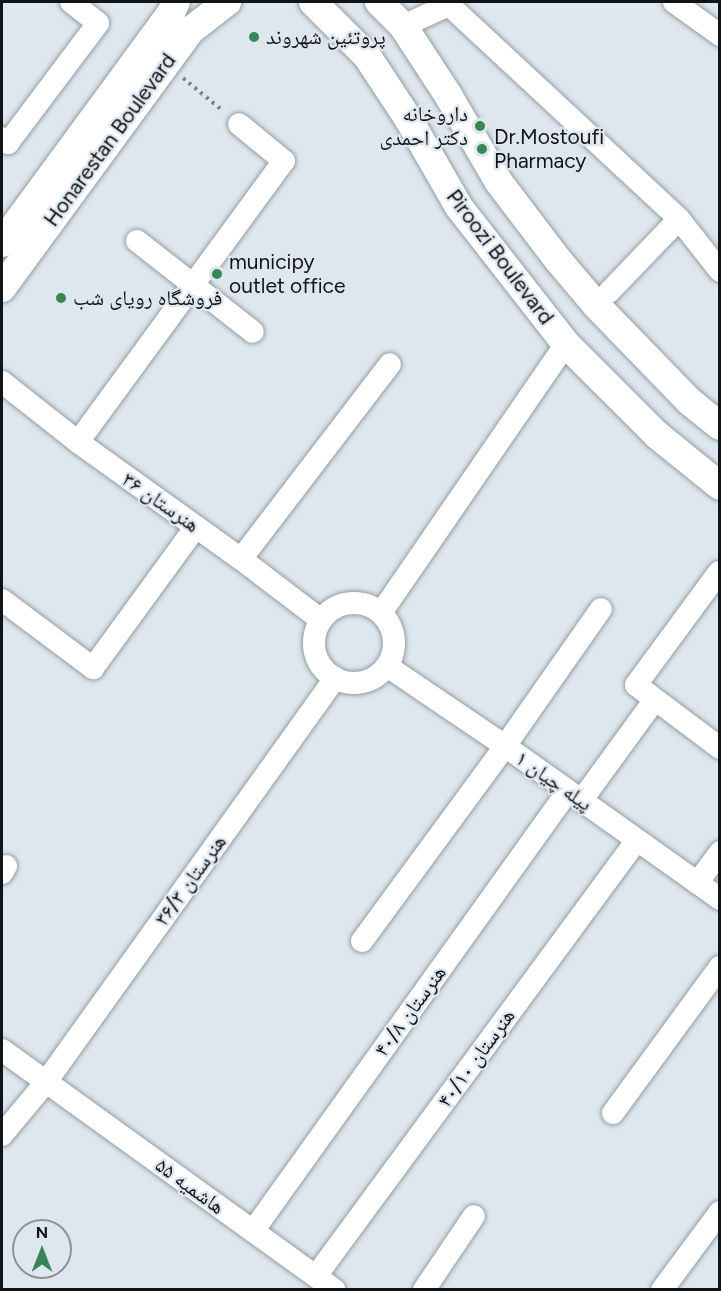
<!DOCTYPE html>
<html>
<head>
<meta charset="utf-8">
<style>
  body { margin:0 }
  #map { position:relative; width:721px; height:1291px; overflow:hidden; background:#dee6ee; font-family:Figtree,"Noto Naskh Arabic",sans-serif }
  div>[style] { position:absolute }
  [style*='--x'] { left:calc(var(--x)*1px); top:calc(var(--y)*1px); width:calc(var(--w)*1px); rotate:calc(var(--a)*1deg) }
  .path>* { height:4px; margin-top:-2px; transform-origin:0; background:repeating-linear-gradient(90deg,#7e848a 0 3px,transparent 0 7.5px) }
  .roads { filter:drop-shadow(0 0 2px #949da4) drop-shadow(0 0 2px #949da4) }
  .minor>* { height:22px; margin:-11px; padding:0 11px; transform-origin:11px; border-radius:11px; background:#fff }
  .minor>.ring { margin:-11px; padding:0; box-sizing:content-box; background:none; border:22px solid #fff; border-radius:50% }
  .major>* { height:28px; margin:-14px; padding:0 14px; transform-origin:14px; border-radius:14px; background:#fff }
  .dots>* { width:16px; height:16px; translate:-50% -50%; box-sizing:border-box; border:3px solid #dee6ee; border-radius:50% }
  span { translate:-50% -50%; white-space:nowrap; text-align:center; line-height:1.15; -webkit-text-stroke:4.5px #dee6ee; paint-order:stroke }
  .poi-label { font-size:21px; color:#111417 }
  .left { translate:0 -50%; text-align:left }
  .right { translate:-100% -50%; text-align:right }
  .street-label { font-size:21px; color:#111417 }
  .frame { position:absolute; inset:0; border:3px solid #111417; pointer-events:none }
  .north { position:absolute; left:12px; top:1219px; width:60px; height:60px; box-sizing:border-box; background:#dee6ee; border:2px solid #8c9298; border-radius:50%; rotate:0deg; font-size:16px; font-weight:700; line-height:24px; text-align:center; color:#111417 }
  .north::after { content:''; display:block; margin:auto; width:21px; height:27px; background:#388656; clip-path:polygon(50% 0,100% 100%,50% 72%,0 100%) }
</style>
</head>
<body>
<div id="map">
  <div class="path">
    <div style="--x:183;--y:78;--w:52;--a:39.5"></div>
  </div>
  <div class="roads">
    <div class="minor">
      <div style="--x:674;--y:2;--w:57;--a:35.7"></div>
      <div style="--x:403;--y:26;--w:51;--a:-24.5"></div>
      <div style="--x:449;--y:5;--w:314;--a:42.9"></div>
      <div style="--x:679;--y:219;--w:66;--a:51.7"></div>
      <div style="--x:2;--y:138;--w:8;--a:40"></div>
      <div style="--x:8;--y:143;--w:150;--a:-53.1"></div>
      <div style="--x:98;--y:23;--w:34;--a:-142"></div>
      <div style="--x:137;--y:241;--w:147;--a:38.1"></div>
      <div style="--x:609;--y:292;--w:101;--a:-46.2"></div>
      <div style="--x:2;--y:382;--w:97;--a:38.3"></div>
      <div style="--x:78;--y:442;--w:201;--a:35.7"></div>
      <div style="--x:241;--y:559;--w:101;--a:37.3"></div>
      <div style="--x:78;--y:442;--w:348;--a:-53.8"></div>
      <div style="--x:284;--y:161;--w:58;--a:-140.6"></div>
      <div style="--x:241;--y:559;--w:245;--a:-52.6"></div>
      <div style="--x:719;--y:572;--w:140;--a:126.3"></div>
      <div style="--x:636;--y:685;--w:105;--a:36.9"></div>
      <div style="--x:2;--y:600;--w:114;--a:36.8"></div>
      <div style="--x:93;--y:668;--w:175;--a:-53.9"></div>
      <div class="ring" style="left:314px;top:603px;width:58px;height:58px"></div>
      <div style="--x:381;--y:613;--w:326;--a:-55.5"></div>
      <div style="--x:387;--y:666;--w:143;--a:34.1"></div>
      <div style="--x:505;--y:746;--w:264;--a:35.4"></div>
      <div style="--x:581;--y:801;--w:124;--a:-53.9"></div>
      <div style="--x:2;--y:873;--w:8;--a:-60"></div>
      <div style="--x:697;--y:883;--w:39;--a:-53"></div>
      <div style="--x:362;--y:941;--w:242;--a:-53.7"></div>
      <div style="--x:505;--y:746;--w:167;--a:-55"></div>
      <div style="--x:2;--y:1050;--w:410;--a:35.8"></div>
      <div style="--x:613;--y:1113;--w:181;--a:-53.8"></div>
      <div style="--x:2;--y:1135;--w:69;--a:-50.3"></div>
      <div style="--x:46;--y:1082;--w:497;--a:-54.4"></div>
      <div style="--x:253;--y:1231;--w:541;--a:-54.4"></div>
      <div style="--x:316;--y:1276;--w:541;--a:-53.64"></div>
      <div style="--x:424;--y:1290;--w:89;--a:-56"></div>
      <div style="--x:662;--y:1290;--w:97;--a:-53.4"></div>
    </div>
    <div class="major">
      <div style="--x:313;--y:2;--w:76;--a:45"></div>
      <div style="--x:367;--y:56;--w:77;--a:56.7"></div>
      <div style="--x:409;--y:120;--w:100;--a:60.1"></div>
      <div style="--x:459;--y:207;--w:174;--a:52"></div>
      <div style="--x:566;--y:344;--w:129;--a:45"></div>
      <div style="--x:657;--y:435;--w:81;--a:39"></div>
      <div style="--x:379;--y:2;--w:34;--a:45"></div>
      <div style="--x:403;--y:26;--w:82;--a:56.9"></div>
      <div style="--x:448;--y:95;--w:99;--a:59.8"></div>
      <div style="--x:498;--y:181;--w:99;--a:52.8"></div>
      <div style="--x:558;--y:260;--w:59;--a:49.8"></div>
      <div style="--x:596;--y:305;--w:134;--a:45.9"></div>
      <div style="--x:689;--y:401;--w:40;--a:39"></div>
      <div style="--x:2;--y:243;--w:285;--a:-53.7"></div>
      <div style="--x:171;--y:13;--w:12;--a:-66"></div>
      <div style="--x:2;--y:288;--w:320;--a:-53.8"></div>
      <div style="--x:191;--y:30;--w:46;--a:-37.9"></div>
    </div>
  </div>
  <div class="dots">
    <div style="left:254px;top:37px;background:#388656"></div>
    <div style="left:480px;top:126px;background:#388656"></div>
    <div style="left:482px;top:149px;background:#388656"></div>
    <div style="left:217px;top:274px;background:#388656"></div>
    <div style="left:61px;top:298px;background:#388656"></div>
  </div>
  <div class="poi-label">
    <span class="left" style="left:266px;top:37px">پروتئین شهروند</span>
    <span class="right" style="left:468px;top:126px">داروخانه<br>دکتر احمدی</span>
    <span class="left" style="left:494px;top:149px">Dr.Mostoufi<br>Pharmacy</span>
    <span class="left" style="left:229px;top:274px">municipy<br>outlet office</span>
    <span class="left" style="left:73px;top:298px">فروشگاه رویای شب</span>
  </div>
  <div class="street-label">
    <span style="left:110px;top:140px;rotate:-54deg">Honarestan Boulevard</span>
    <span style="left:500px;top:257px;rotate:53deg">Piroozi Boulevard</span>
    <span style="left:161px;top:502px;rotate:35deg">هنرستان ۳۶</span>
    <span style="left:554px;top:781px;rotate:35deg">پیله چیان ۱</span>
    <span style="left:190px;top:880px;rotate:-54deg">هنرستان ۳۶/۳</span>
    <span style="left:410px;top:1011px;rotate:-54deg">هنرستان ۴۰/۸</span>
    <span style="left:476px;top:1058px;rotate:-54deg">هنرستان ۴۰/۱۰</span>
    <span style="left:190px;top:1186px;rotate:36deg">هاشمیه ۵۵</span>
  </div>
  <div class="frame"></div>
  <div class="north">N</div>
</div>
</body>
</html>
